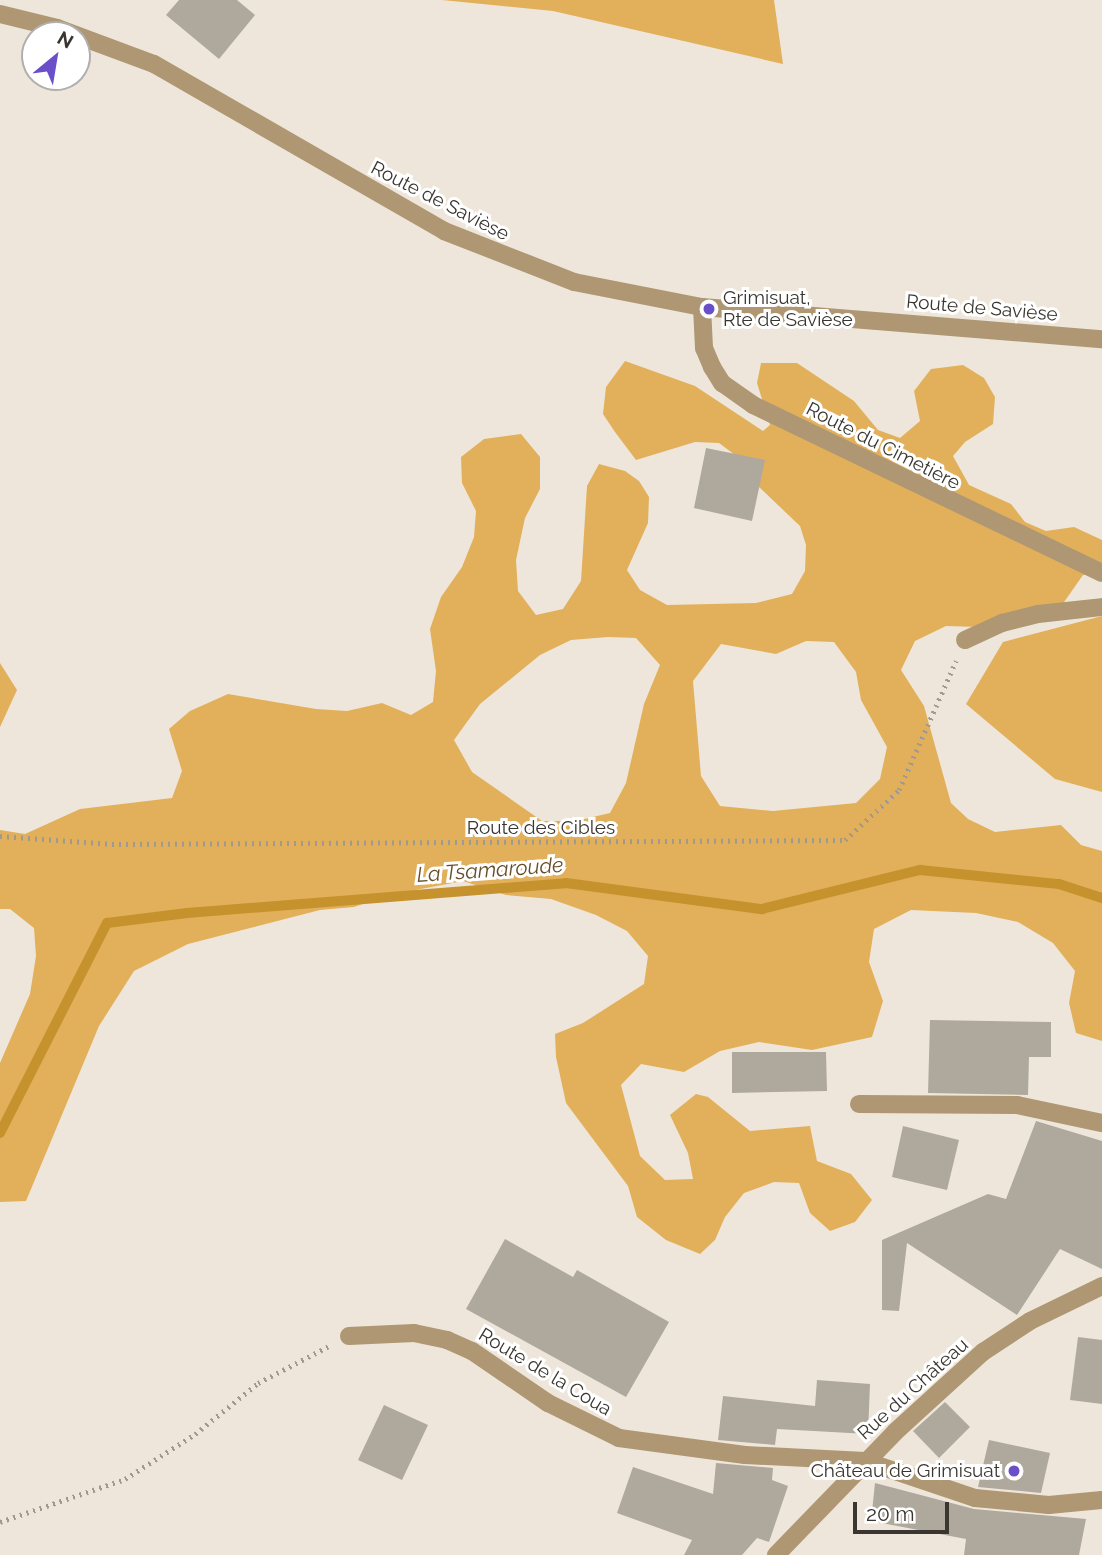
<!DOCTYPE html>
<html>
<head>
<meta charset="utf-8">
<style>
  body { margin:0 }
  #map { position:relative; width:1102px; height:1555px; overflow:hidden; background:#eee6da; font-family:Raleway,sans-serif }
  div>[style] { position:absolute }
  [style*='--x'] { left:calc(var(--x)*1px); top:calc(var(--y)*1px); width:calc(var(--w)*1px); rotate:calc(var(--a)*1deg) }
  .green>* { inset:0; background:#e2b05a }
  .stream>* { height:10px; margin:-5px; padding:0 5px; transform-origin:5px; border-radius:5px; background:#c6922e }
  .building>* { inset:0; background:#afa89d }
  .path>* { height:4.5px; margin-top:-2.25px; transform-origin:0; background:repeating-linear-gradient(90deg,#9f9990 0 2px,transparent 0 7px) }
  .service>* { height:18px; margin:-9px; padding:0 9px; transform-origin:9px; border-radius:9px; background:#ae9772 }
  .minor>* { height:18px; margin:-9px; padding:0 9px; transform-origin:9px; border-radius:9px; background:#ae9772 }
  .tertiary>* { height:18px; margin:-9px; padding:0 9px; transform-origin:9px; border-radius:9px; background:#ae9772 }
  .dots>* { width:19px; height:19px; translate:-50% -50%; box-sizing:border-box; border:4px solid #fff; border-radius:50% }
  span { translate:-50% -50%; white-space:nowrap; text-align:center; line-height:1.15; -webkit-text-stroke:6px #fff; paint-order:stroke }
  .street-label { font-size:19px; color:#393631 }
  .poi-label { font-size:19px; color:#393631 }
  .left { translate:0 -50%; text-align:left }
  .right { translate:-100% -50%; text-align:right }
  .water-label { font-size:21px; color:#644d27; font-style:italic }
  .north { position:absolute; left:21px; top:21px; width:70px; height:70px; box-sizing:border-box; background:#fff; border:2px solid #b0afad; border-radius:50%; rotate:30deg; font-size:19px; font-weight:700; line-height:28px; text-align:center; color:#393631 }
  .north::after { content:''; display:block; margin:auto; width:24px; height:32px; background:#6b4fc9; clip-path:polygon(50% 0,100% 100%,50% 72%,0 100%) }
  .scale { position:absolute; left:853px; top:1502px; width:96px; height:32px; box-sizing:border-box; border:4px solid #393631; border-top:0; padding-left:9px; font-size:21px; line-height:24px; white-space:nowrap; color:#393631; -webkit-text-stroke:5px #fff; paint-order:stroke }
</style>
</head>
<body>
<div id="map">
  <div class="green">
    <div style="clip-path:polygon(442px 0,774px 0,783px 64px,553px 11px)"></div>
    <div style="clip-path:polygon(evenodd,625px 361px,695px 386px,763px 431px,770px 425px,757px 383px,761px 363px,797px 363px,854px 401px,878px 430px,900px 438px,920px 421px,914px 391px,931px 369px,963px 365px,984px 378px,995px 397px,993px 424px,965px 442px,953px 456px,969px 485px,1011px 504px,1025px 522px,1046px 531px,1074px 527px,1102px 540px,1102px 573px,1083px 575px,1062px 605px,980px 627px,946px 626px,915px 641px,901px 670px,924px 706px,951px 803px,968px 819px,995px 832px,1061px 825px,1081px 845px,1102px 851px,1102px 1041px,1076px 1033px,1069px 1003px,1075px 971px,1053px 943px,1018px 922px,976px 913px,911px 910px,874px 929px,869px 962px,883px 1001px,872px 1037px,812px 1050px,759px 1042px,720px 1051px,684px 1072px,641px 1064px,621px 1085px,640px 1156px,665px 1180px,693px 1179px,688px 1153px,670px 1115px,696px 1094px,708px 1097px,750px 1131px,810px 1126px,817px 1161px,851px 1174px,872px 1200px,855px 1222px,830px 1231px,810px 1213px,799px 1183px,774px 1182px,744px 1193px,725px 1217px,715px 1240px,700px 1254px,666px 1240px,637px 1217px,628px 1186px,566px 1103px,556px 1057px,555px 1034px,583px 1023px,644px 984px,648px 956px,627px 931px,596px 915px,551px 899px,506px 895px,463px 881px,389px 895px,354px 907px,320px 910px,188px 944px,134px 971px,99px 1026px,26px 1201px,0 1202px,0 1063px,30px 994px,36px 956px,34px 928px,10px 909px,0 909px,0 830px,25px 834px,80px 809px,172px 798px,182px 771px,169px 729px,190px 711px,228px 694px,316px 709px,347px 711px,382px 703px,411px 715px,433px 702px,436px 671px,430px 629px,441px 597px,462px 567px,474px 537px,476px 511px,462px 483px,461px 457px,484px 439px,521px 434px,540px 457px,540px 489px,525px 518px,516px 560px,518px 591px,536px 615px,563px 609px,581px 581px,587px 486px,599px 464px,625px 471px,639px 481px,649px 497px,648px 523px,627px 570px,640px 590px,667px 605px,756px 603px,792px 594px,805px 571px,806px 545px,800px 526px,759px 487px,747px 464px,719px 443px,695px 442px,636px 460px,615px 432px,603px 414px,606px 387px,625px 361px,608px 637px,636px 638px,660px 665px,644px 704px,626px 783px,610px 813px,576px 821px,542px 821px,472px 772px,454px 740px,480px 704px,540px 655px,571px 640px,608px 637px,625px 361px,806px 641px,834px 642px,856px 672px,861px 700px,887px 747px,880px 779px,856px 803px,773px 811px,720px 806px,701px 776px,693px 681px,721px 644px,776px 654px,806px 641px)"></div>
    <div style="clip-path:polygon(1102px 616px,1102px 792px,1055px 779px,966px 704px,1003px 642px)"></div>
    <div style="clip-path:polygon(0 663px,17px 690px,0 727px)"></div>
  </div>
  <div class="stream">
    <div style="--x:0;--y:1133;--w:236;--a:-63"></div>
    <div style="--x:107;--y:923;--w:81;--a:-7.1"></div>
    <div style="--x:187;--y:913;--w:380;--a:-4.5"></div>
    <div style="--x:566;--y:883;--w:198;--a:7.6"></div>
    <div style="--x:762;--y:909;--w:163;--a:-13.9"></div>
    <div style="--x:920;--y:870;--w:140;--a:5.8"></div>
    <div style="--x:1059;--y:884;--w:45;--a:18"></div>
  </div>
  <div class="building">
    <div style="clip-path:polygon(179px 0,237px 0,255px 15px,219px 59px,166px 15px)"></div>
    <div style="clip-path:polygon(706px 448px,765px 460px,752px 521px,694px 508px)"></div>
    <div style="clip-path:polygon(930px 1020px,1051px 1022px,1051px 1057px,1029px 1057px,1028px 1095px,928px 1093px)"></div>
    <div style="clip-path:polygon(732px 1052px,826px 1052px,827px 1091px,732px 1093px)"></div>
    <div style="clip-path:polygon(1036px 1121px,1102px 1141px,1102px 1269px,1060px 1249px,1017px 1315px,907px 1243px,899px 1311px,882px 1310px,882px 1240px,988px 1194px,1006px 1199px)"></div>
    <div style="clip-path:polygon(903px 1126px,959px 1140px,947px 1190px,892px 1177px)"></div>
    <div style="clip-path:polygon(505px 1239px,573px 1277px,577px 1270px,669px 1322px,626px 1397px,466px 1309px)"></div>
    <div style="clip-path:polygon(1078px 1337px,1102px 1340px,1102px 1404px,1070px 1400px)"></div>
    <div style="clip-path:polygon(817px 1380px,870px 1384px,868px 1434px,777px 1429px,775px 1445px,718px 1440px,723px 1396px,815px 1406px)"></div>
    <div style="clip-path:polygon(945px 1402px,970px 1427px,939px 1458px,913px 1431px)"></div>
    <div style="clip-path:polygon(384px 1405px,428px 1425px,402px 1480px,358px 1460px)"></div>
    <div style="clip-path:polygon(989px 1440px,1050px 1453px,1041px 1493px,978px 1487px)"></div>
    <div style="clip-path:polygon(716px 1463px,773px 1468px,772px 1480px,788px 1486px,769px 1542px,757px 1538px,742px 1555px,684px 1555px,692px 1540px,617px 1513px,633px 1467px,713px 1494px)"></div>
    <div style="clip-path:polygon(875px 1483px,974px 1509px,1086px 1519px,1079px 1555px,964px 1555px,966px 1539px,871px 1521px)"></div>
  </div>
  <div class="path">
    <div style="--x:0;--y:836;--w:112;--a:4.1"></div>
    <div style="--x:112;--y:844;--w:733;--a:-0.31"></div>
    <div style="--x:845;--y:840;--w:74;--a:-42.8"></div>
    <div style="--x:899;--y:790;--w:141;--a:-66.2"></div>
    <div style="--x:0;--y:1522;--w:132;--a:-19"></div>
    <div style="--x:125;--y:1479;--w:83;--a:-32.7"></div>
    <div style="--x:195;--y:1434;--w:81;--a:-39"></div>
    <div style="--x:258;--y:1383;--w:80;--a:-27.5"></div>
  </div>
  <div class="service">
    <div style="--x:859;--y:1104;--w:158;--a:0.4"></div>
    <div style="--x:1017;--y:1105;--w:87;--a:12"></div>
    <div style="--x:349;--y:1336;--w:65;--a:-2.6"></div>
    <div style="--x:414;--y:1333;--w:34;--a:12"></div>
    <div style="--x:447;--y:1340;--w:27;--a:24"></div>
    <div style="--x:472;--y:1351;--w:92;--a:34.4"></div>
    <div style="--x:548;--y:1403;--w:79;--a:26.2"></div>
    <div style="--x:619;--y:1438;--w:127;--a:7.7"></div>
    <div style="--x:745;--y:1455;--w:120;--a:2.9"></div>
    <div style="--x:865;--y:1461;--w:116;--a:18.6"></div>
    <div style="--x:975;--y:1498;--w:74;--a:5.4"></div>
    <div style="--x:1049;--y:1505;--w:53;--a:-5.4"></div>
  </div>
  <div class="minor">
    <div style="--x:702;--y:307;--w:41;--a:87.2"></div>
    <div style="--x:704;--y:348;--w:21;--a:67"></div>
    <div style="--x:712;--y:367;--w:19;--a:58"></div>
    <div style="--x:722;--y:383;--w:38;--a:35"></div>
    <div style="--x:753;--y:405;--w:387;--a:25.7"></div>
    <div style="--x:965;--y:640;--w:41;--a:-24.7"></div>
    <div style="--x:1002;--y:623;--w:37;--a:-14"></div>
    <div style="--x:1038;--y:614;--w:64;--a:-6.2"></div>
    <div style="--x:776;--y:1555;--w:171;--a:-45.9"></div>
    <div style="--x:895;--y:1432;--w:119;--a:-42.3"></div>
    <div style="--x:983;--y:1352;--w:56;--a:-33.4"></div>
    <div style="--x:1030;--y:1321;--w:80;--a:-25.9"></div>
  </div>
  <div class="tertiary">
    <div style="--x:0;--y:14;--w:59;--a:13.8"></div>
    <div style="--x:57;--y:28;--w:103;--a:20.4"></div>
    <div style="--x:154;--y:64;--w:335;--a:29.9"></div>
    <div style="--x:444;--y:231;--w:140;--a:21.4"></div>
    <div style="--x:574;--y:282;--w:130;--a:11.1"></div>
    <div style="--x:702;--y:307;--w:401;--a:4.6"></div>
  </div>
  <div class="dots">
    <div style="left:709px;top:309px;background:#6b4fc9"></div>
    <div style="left:1014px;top:1471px;background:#6b4fc9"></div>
  </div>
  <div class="street-label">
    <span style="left:440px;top:201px;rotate:27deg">Route de Savièse</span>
    <span style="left:982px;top:308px;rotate:5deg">Route de Savièse</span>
    <span style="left:883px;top:446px;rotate:27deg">Route du Cimetière</span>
    <span style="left:541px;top:828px">Route des Cibles</span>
    <span style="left:545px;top:1372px;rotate:31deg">Route de la Coua</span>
    <span style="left:913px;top:1389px;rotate:-42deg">Rue du Château</span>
  </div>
  <div class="poi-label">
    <span class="left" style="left:723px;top:309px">Grimisuat,<br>Rte de Savièse</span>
    <span class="right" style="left:1000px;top:1471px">Château de Grimisuat</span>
  </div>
  <div class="water-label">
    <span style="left:490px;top:870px;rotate:-4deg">La Tsamaroude</span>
  </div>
  <div class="north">N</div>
  <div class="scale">20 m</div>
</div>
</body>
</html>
